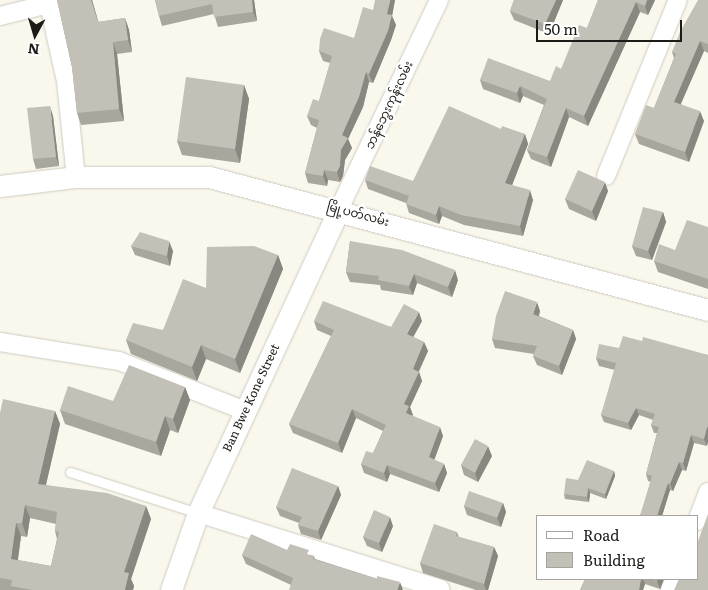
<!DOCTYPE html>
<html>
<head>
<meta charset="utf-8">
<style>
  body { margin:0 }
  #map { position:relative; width:708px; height:590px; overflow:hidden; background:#faf8ed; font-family:Literata,"Noto Sans Myanmar",serif }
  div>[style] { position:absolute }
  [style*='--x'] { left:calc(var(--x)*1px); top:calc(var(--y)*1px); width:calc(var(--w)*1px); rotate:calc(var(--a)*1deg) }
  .roads { filter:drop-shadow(0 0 1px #cdcbc1) drop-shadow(0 0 1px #cdcbc1) }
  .service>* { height:9px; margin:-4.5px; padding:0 4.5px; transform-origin:4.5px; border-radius:4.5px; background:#fff }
  .minor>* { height:18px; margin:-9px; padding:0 9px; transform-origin:9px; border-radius:9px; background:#fff }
  .tertiary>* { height:21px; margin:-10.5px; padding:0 10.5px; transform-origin:10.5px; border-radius:10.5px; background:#fff }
  .wall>* { inset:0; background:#a8a69d }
  .shaded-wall>* { inset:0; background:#888780 }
  .building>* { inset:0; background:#c3c1b7 }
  span { translate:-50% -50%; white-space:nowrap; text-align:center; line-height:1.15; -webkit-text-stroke:5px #fff; paint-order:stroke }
  .street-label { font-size:12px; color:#1c1b17 }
  .legend { position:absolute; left:536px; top:515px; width:162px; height:65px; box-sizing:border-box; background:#fff; border:1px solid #a4a4a2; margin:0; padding:6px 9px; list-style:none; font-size:15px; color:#1c1b17 }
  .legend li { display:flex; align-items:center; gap:10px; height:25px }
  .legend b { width:25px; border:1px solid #a4a4a2 }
  .north { position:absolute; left:10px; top:10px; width:50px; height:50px; -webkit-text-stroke:4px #fff; paint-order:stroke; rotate:186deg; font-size:14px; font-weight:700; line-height:20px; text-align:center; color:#1c1b17 }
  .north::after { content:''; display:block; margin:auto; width:18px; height:22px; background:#1c1b17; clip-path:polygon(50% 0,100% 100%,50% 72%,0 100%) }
  .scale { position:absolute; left:536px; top:20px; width:146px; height:22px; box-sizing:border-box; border:2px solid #1c1b17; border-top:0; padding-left:6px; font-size:15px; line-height:18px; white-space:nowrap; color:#1c1b17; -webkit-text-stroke:4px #fff; paint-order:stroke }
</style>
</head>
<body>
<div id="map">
  <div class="roads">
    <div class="service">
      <div style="--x:70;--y:472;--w:134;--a:17.8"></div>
    </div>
    <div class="minor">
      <div style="--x:48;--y:0;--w:83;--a:77.5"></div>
      <div style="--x:66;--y:81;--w:97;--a:84.1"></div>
      <div style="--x:0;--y:16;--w:50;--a:-13.8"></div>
      <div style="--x:606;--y:176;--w:190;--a:-67.8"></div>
      <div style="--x:339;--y:209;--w:232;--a:-64.4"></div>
      <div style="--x:0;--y:342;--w:121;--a:9.1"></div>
      <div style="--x:119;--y:361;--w:136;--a:21.6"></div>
      <div style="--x:198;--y:513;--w:254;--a:17.4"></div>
      <div style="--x:697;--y:521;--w:31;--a:-69"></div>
      <div style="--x:670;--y:590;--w:12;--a:-66"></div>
    </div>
    <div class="tertiary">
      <div style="--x:0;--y:186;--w:77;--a:-6.8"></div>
      <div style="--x:76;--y:177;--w:133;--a:0"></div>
      <div style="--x:209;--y:177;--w:516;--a:14.92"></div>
      <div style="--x:171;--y:590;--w:82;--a:-70.7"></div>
      <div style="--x:198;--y:513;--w:335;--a:-65.1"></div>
    </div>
  </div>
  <div class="wall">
    <div style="clip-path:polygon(57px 0,92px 0,98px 22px,125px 18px,129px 30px,132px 52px,117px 54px,124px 121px,81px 125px,77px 113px,72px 67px)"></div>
    <div style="clip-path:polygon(155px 0,254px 0,257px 21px,218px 27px,214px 14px,162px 26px,159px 16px)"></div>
    <div style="clip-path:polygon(395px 0,392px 16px,396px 25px,391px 40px,373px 83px,369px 82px,363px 107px,348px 139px,352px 148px,345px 160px,343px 176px,340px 182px,328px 180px,327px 186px,308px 183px,305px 173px,317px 128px,311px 125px,307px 116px,319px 101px,330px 63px,323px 61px,319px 51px,354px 38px)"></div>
    <div style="clip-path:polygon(514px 0,563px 0,549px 34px,514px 20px,510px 11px)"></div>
    <div style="clip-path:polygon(598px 0,655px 0,648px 15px,640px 12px,588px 126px,569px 117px,551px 167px,531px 159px,527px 150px,544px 105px,523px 96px,520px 103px,483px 89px,480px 80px,550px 81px,561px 69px,587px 28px)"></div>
    <div style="clip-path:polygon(708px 0,708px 53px,704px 51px,681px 104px,704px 121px,689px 162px,639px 144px,635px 134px,654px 108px,674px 58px,672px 52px)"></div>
    <div style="clip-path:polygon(244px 85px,249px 99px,240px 163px,182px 155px,177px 141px)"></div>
    <div style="clip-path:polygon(53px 116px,59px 166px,36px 169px,33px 159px)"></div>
    <div style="clip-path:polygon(501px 129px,525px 134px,528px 144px,512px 185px,533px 200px,523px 236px,464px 225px,442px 216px,439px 224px,409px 213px,406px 203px,368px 189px,365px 180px,413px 181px)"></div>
    <div style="clip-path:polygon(608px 191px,596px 221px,569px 209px,565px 199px)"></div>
    <div style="clip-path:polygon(663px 212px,666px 222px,652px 260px,636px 256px,632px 246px)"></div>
    <div style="clip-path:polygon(708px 227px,708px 289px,658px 272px,654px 261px,675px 250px)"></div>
    <div style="clip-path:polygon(350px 241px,458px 280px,452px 297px,417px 283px,413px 295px,381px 290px,380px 285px,350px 282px,346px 272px)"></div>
    <div style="clip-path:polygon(131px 246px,173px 251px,170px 266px,135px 255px)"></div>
    <div style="clip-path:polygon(278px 255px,283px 269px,240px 373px,206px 359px,197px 381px,131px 354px,126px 340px,163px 330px,206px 288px)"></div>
    <div style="clip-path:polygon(540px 311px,539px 316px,573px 330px,576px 339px,562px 375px,537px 365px,533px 356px,534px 354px,495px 348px,492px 339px)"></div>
    <div style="clip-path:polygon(314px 321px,391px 327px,422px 321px,413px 337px,424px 342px,428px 351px,419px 372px,422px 381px,410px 407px,412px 416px,443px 436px,434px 460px,444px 464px,447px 473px,439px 492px,390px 474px,387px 482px,364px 473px,361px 464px,373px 453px,383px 431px,356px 418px,342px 453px,293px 433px,289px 424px,331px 336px,317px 330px)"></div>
    <div style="clip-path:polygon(642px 341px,708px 355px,708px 441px,707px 446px,694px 443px,686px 471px,682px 470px,673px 491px,670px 490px,662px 516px,640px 516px,651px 482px,648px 481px,646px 474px,657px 433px,654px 433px,651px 425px,653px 420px,639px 415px,631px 430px,604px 422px,601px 415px,615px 370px,599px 366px,596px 358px,619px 348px)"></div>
    <div style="clip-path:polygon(185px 387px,190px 400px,178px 433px,170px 430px,161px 456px,65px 424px,60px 410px,113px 401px)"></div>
    <div style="clip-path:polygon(evenodd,55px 411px,60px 424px,46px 485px,146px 506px,151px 519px,131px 579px,134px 586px,133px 590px,0 590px,0 413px,55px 411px,30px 518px,56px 524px,55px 531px,57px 539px,51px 566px,18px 560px,21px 536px,27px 537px,30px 518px)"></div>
    <div style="clip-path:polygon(492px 456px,478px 482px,464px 475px,461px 465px)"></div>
    <div style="clip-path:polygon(614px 471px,615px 476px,606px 499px,590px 493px,589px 502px,565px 499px,564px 494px,578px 480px)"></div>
    <div style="clip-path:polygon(338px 486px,341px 495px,321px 540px,301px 534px,298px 525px,299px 523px,280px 516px,276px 507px)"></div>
    <div style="clip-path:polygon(503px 503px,506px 512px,501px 527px,467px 515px,464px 506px)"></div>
    <div style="clip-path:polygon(393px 526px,382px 552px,367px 546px,363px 537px)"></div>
    <div style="clip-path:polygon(457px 532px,459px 537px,494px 547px,498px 556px,488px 590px,476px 590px,423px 573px,420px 563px)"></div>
    <div style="clip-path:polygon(242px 555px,310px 555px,314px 556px,315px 559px,377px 579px,400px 582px,291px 585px,246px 564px)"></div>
    <div style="clip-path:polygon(585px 579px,664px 579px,660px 589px,645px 584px,643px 590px,580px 590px)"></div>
  </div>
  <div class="shaded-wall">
    <div style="clip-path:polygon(91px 0,92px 0,102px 34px,98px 22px)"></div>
    <div style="clip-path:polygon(252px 0,254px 0,257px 21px,253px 12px)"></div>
    <div style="clip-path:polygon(390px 0,395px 0,392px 16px,396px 25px,391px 40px,373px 83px,369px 74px,387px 14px)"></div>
    <div style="clip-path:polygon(556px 0,563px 0,549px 34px,545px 24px)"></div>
    <div style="clip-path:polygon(647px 0,655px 0,648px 15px,645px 6px)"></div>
    <div style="clip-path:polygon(636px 2px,640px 12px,588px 126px,584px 116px)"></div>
    <div style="clip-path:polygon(125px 18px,129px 30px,132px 52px,128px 40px)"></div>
    <div style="clip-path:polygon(700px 41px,704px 51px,677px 112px,674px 102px)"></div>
    <div style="clip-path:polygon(113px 42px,117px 54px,124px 121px,119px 109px)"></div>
    <div style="clip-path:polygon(366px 72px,369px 82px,363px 107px,348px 139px,352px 148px,345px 160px,343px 176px,340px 182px,337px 172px,342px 135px)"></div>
    <div style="clip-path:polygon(244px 85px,249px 99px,240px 163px,235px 149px)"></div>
    <div style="clip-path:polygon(520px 86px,523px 96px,520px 103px,517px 93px)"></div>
    <div style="clip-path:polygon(50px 106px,53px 116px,59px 166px,56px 157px)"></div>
    <div style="clip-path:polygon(566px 108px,569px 117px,551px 167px,547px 157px)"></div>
    <div style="clip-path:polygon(700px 111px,704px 121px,689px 162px,685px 152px)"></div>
    <div style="clip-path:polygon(525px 134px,528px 144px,509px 193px,505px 183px)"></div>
    <div style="clip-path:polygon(324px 170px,328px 180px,327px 186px,323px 176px)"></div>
    <div style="clip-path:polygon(605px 182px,608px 191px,596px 221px,592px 211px)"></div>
    <div style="clip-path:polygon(530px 190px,533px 200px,523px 236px,520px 226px)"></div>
    <div style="clip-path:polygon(439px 206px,442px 216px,439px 224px,436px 215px)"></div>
    <div style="clip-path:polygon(663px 212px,666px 222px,652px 260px,648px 251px)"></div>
    <div style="clip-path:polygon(169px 241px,173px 251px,170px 266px,167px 256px)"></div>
    <div style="clip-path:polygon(278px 255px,283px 269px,240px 373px,235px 359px)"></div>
    <div style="clip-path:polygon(455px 270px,458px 280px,452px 297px,448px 287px)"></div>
    <div style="clip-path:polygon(414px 274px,417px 283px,413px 295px,409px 286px)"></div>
    <div style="clip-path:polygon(537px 302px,540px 311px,536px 323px,533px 314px)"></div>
    <div style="clip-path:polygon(419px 312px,422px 321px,410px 343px,407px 334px)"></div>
    <div style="clip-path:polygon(573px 330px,576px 339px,562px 375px,559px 366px)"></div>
    <div style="clip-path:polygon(424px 342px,428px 351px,416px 376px,419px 372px,422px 381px,410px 407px,413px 415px,409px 422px,404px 404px,413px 369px)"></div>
    <div style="clip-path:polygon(201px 345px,206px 359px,197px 381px,192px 367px)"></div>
    <div style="clip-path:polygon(185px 387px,190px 400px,178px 433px,173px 419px)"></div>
    <div style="clip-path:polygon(636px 408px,639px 415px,631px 430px,628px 423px)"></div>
    <div style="clip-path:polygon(352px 409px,356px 418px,342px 453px,338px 443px)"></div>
    <div style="clip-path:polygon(55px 411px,60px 424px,43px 497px,38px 484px)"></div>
    <div style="clip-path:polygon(165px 416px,170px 430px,161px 456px,156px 442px)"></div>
    <div style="clip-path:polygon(440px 427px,443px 436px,432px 466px,429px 457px)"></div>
    <div style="clip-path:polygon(707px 427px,708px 429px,708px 441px,707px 446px,704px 439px)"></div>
    <div style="clip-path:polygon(691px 435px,694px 443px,686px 471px,683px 463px)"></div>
    <div style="clip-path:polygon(488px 446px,492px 456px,478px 482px,475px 473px)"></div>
    <div style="clip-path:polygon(679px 462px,682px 470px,673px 491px,670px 484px)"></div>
    <div style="clip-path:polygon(444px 464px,447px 473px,439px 492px,435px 483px)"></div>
    <div style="clip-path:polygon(387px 465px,390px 474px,387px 482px,384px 473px)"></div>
    <div style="clip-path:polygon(614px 471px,615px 476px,606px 499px,605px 494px)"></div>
    <div style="clip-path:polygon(668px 483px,670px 490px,662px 516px,657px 516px)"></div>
    <div style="clip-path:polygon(338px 486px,341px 495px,321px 540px,318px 531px)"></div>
    <div style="clip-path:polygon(588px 488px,590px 493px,589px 502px,587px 497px)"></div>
    <div style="clip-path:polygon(503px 503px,506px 512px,501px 527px,497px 518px)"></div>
    <div style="clip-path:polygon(25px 505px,30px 518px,27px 537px,22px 523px)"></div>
    <div style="clip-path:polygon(146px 506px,151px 519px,131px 579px,134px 586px,133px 590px,125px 590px,124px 572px)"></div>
    <div style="clip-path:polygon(390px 517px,393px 526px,382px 552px,379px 543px)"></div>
    <div style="clip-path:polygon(16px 523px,21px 536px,16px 572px,11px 559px)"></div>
    <div style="clip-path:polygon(494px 547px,498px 556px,488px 590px,486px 590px,484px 584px)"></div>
    <div style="clip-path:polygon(641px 579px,643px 579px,645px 584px,643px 590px,639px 590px)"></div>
    <div style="clip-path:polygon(658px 579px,664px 579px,660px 589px,657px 581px)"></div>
    <div style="clip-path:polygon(400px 582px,403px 590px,397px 590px)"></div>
  </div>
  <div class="building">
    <div style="clip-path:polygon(57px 0,91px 0,98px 22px,125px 18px,128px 40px,113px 42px,119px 109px,77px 113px,72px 67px)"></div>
    <div style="clip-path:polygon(155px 0,252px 0,253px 12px,214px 17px,212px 4px,159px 16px)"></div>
    <div style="clip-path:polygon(375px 0,390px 0,387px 14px,392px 15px,388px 31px,369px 74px,366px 72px,359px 97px,342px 135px,348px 138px,341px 150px,340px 166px,337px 172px,324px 170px,323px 176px,305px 173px,319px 120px,307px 116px,313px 99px,319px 101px,332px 56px,319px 51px,320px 39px,324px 28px,354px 38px,363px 7px,373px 10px)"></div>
    <div style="clip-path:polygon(514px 0,556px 0,545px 24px,510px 11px)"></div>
    <div style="clip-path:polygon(598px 0,647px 0,645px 6px,636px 2px,584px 116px,566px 108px,547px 157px,527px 150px,547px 99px,520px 86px,517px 93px,480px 80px,488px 58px,550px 81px,556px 66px,561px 69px,579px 25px,587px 28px)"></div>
    <div style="clip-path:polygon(698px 0,708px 0,708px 44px,700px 41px,674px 102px,700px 111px,685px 152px,635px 134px,646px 105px,654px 108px,676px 54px,672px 52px,680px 32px)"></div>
    <div style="clip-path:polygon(186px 77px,244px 85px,235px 149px,177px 141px)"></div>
    <div style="clip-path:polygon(50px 106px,56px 157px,33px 159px,27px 108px)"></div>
    <div style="clip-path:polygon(449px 106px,501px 129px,502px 126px,525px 134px,505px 183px,530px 190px,520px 226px,461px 215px,439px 206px,436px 215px,406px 204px,409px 196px,365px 180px,370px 166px,413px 181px)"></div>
    <div style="clip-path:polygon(578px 170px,605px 182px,592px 211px,565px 199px)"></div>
    <div style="clip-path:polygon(643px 207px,663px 212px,648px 251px,632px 246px)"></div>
    <div style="clip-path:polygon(687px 220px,708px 227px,708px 279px,654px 261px,659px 244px,675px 250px)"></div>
    <div style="clip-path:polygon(140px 232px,169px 241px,167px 256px,131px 246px)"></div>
    <div style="clip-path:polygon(350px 241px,402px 250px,455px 270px,448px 287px,414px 274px,409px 286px,378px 280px,379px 276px,346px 272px)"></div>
    <div style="clip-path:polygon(254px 246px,278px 255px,235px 359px,201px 345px,192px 367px,126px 340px,133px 323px,163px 330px,183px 279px,206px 288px,207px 247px)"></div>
    <div style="clip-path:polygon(505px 291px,537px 302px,533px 314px,573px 330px,559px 366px,533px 356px,537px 346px,492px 339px,496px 316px)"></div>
    <div style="clip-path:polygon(323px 301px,391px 327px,404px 304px,419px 312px,407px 334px,424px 342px,413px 369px,419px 372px,404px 404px,409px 406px,406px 413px,440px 427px,429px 457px,444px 464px,435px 483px,387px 465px,384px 473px,361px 464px,366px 451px,373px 453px,386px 425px,352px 409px,338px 443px,289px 424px,334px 330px,314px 321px)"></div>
    <div style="clip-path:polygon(623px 336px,642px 341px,643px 337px,708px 355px,708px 427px,707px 427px,704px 439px,691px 435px,683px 463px,679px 462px,670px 484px,668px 483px,657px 516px,659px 516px,640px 516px,652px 476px,646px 474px,659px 427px,651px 425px,655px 414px,636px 408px,628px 423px,601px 415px,616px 363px,596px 358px,599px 344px,619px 348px)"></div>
    <div style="clip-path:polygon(129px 365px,185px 387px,173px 419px,165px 416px,156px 442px,60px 410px,68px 386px,113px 401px)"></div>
    <div style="clip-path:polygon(evenodd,3px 399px,55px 411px,38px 484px,107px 493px,146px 506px,124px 572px,129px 573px,125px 590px,33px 590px,11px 586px,12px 580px,0 578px,0 413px,3px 399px,25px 505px,57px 512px,55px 531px,59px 532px,51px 566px,11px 559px,16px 523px,22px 523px,25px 505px)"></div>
    <div style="clip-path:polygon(475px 439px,488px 446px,475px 473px,461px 465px)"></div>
    <div style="clip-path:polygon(587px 460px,614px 471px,605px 494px,588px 488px,587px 497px,564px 494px,566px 478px,578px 480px)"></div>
    <div style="clip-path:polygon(292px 468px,338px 486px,318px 531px,298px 525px,302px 517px,276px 507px)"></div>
    <div style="clip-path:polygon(469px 491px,503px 503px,497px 518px,464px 506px)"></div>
    <div style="clip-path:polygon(374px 510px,390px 517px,379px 543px,363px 537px)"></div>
    <div style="clip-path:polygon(708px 514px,708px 590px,674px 590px,679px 579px,697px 579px,697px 544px)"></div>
    <div style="clip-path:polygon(434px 524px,457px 532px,456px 536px,494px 547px,484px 584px,420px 563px)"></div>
    <div style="clip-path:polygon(251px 534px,287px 550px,290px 544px,309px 550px,307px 554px,314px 556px,313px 559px,377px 579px,377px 576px,400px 582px,397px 590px,289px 590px,293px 578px,242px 555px)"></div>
    <div style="clip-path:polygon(585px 579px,641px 579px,639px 590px,580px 590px)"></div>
    <div style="clip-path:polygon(649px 579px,658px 579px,657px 581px)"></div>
  </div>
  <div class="street-label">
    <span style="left:389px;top:105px;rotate:-65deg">ဘန်ဘွေးကုန်းလမ်း</span>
    <span style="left:358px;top:214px;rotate:15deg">မြို့ပတ်လမ်း</span>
    <span style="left:251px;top:398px;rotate:-65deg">Ban Bwe Kone Street</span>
  </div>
  <ul class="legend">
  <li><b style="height:6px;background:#fff"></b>Road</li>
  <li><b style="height:14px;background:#c3c1b7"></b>Building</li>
  </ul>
  <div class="north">N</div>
  <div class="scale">50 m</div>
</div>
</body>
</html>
